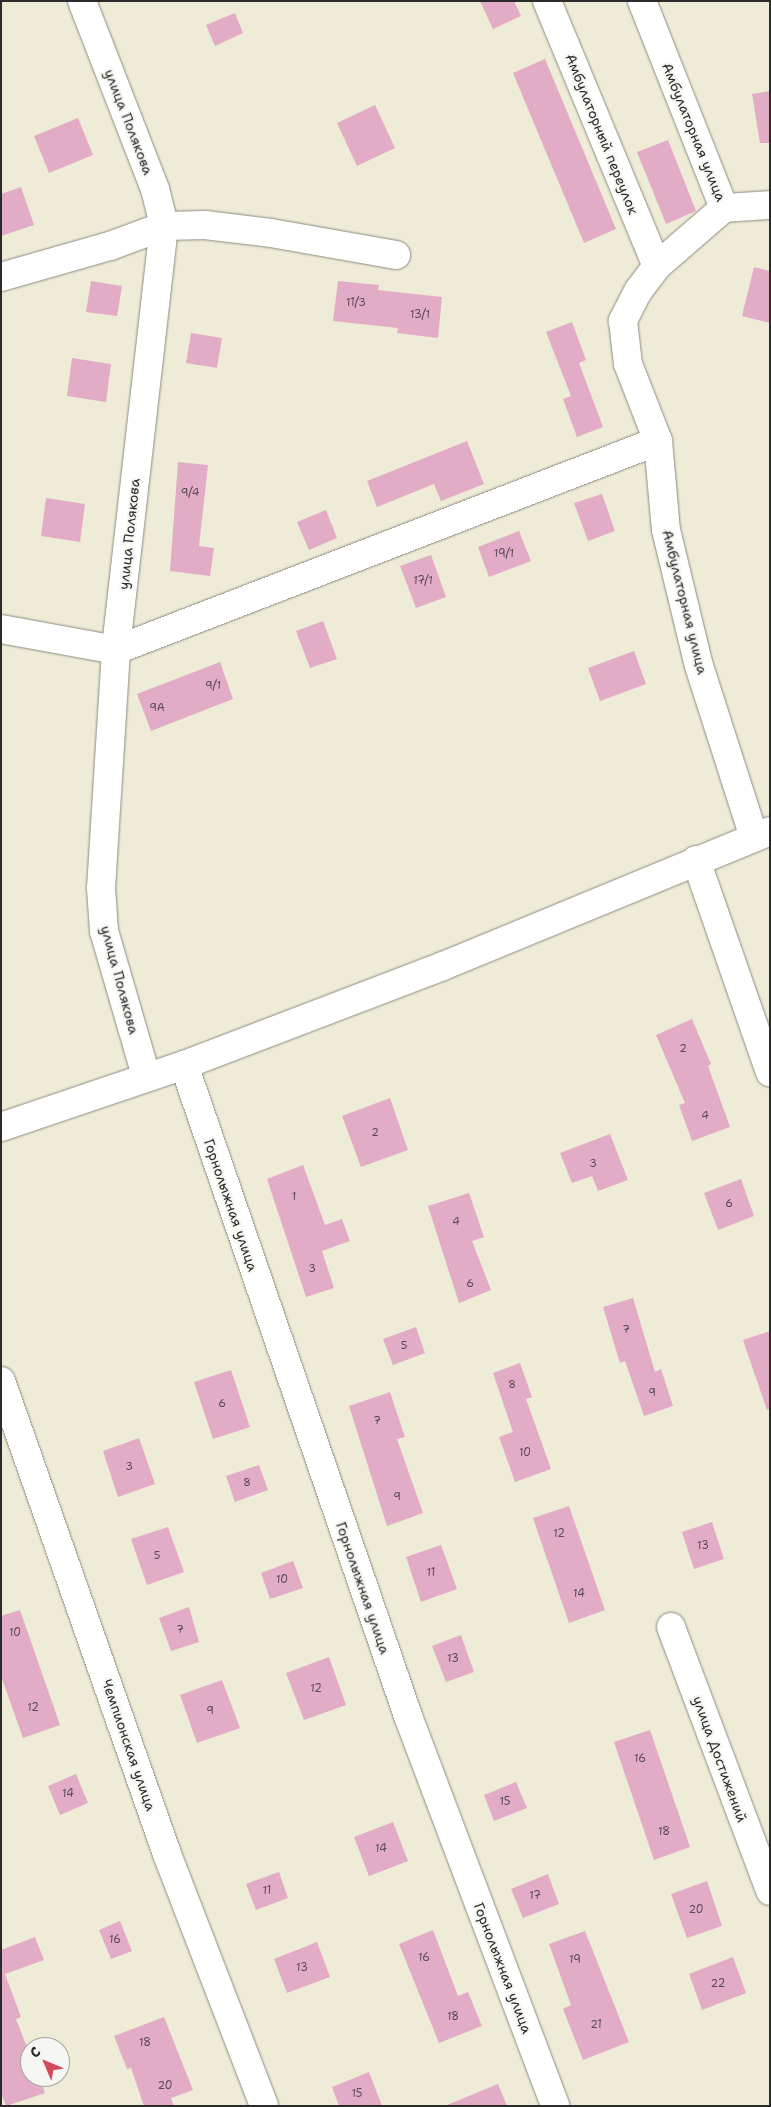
<!DOCTYPE html>
<html>
<head>
<meta charset="utf-8">
<style>
  body { margin:0 }
  #map { position:relative; width:771px; height:2107px; overflow:hidden; background:#eeebd7; font-family:"Shantell Sans",sans-serif }
  div>[style] { position:absolute }
  [style*='--x'] { left:calc(var(--x)*1px); top:calc(var(--y)*1px); width:calc(var(--w)*1px); rotate:calc(var(--a)*1deg) }
  .building>* { inset:0; background:#e3acc6 }
  .roads { filter:drop-shadow(0 0 1px #8c8b81) drop-shadow(0 0 1px #8c8b81) }
  .minor>* { height:28px; margin:-14px; padding:0 14px; transform-origin:14px; border-radius:14px; background:#fff }
  span { translate:-50% -50%; white-space:nowrap; text-align:center; line-height:1.15; -webkit-text-stroke:4.5px #f6f6f2; paint-order:stroke }
  .number-label { font-size:11px; color:#594b52 }
  .number-label span { -webkit-text-stroke-width:0 }
  .street-label { font-size:14px; color:#2b2b2b }
  .frame { position:absolute; inset:0; border:2px solid #2b2b2b; pointer-events:none }
  .north { position:absolute; left:20px; top:2037px; width:50px; height:50px; box-sizing:border-box; background:#f6f6f2; border:1px solid #a5a5a2; border-radius:50%; rotate:315deg; font-size:14px; font-weight:700; line-height:20px; text-align:center; color:#2b2b2b }
  .north::after { content:''; display:block; margin:auto; width:18px; height:22px; background:#d1495b; clip-path:polygon(50% 0,100% 100%,50% 72%,0 100%) }
</style>
</head>
<body>
<div id="map">
  <div class="building">
    <div style="clip-path:polygon(480px 1px,514px 1px,521px 16px,493px 29px)"></div>
    <div style="clip-path:polygon(235px 13px,243px 33px,215px 46px,206px 25px)"></div>
    <div style="clip-path:polygon(545px 59px,616px 229px,584px 243px,513px 73px)"></div>
    <div style="clip-path:polygon(770px 91px,770px 143px,760px 143px,752px 94px)"></div>
    <div style="clip-path:polygon(375px 105px,395px 148px,357px 166px,337px 123px)"></div>
    <div style="clip-path:polygon(78px 118px,93px 155px,49px 173px,34px 136px)"></div>
    <div style="clip-path:polygon(668px 140px,696px 211px,666px 224px,637px 152px)"></div>
    <div style="clip-path:polygon(21px 187px,34px 225px,1px 236px,1px 194px)"></div>
    <div style="clip-path:polygon(754px 267px,770px 271px,770px 323px,742px 316px)"></div>
    <div style="clip-path:polygon(91px 281px,122px 286px,117px 316px,86px 312px)"></div>
    <div style="clip-path:polygon(338px 281px,379px 285px,378px 290px,442px 297px,438px 338px,397px 333px,398px 328px,333px 321px)"></div>
    <div style="clip-path:polygon(572px 322px,586px 360px,579px 363px,603px 427px,577px 437px,563px 399px,571px 396px,546px 332px)"></div>
    <div style="clip-path:polygon(191px 333px,222px 338px,217px 368px,186px 363px)"></div>
    <div style="clip-path:polygon(72px 358px,111px 364px,106px 402px,67px 396px)"></div>
    <div style="clip-path:polygon(467px 441px,484px 484px,441px 501px,434px 484px,377px 507px,367px 481px)"></div>
    <div style="clip-path:polygon(178px 462px,208px 465px,199px 546px,214px 548px,210px 576px,170px 571px)"></div>
    <div style="clip-path:polygon(602px 494px,615px 531px,588px 541px,574px 503px)"></div>
    <div style="clip-path:polygon(46px 498px,85px 504px,80px 542px,41px 536px)"></div>
    <div style="clip-path:polygon(326px 510px,337px 538px,309px 550px,297px 522px)"></div>
    <div style="clip-path:polygon(519px 531px,531px 561px,489px 577px,478px 547px)"></div>
    <div style="clip-path:polygon(431px 555px,446px 597px,416px 608px,400px 566px)"></div>
    <div style="clip-path:polygon(323px 621px,337px 659px,310px 668px,296px 631px)"></div>
    <div style="clip-path:polygon(634px 651px,646px 684px,600px 701px,588px 668px)"></div>
    <div style="clip-path:polygon(220px 662px,233px 699px,151px 731px,137px 694px)"></div>
    <div style="clip-path:polygon(692px 1019px,711px 1064px,708px 1066px,730px 1127px,692px 1141px,679px 1105px,685px 1103px,656px 1035px)"></div>
    <div style="clip-path:polygon(390px 1098px,408px 1150px,361px 1167px,342px 1116px)"></div>
    <div style="clip-path:polygon(610px 1134px,628px 1180px,598px 1191px,592px 1176px,572px 1183px,560px 1153px)"></div>
    <div style="clip-path:polygon(303px 1165px,325px 1225px,342px 1219px,350px 1241px,322px 1251px,334px 1288px,306px 1297px,267px 1179px)"></div>
    <div style="clip-path:polygon(741px 1179px,754px 1216px,718px 1230px,704px 1193px)"></div>
    <div style="clip-path:polygon(469px 1193px,484px 1237px,472px 1241px,491px 1290px,459px 1303px,428px 1206px)"></div>
    <div style="clip-path:polygon(633px 1298px,655px 1372px,661px 1369px,673px 1406px,644px 1416px,625px 1361px,620px 1363px,603px 1307px)"></div>
    <div style="clip-path:polygon(416px 1327px,425px 1353px,393px 1365px,383px 1339px)"></div>
    <div style="clip-path:polygon(770px 1331px,770px 1409px,767px 1410px,743px 1340px)"></div>
    <div style="clip-path:polygon(520px 1363px,532px 1397px,526px 1399px,551px 1469px,515px 1482px,499px 1437px,513px 1432px,493px 1373px)"></div>
    <div style="clip-path:polygon(231px 1370px,250px 1427px,213px 1439px,194px 1382px)"></div>
    <div style="clip-path:polygon(390px 1392px,405px 1437px,397px 1439px,423px 1513px,387px 1526px,349px 1406px)"></div>
    <div style="clip-path:polygon(139px 1438px,155px 1484px,118px 1497px,103px 1451px)"></div>
    <div style="clip-path:polygon(259px 1465px,268px 1490px,235px 1502px,226px 1476px)"></div>
    <div style="clip-path:polygon(569px 1506px,605px 1610px,569px 1623px,533px 1518px)"></div>
    <div style="clip-path:polygon(712px 1522px,724px 1559px,694px 1569px,682px 1532px)"></div>
    <div style="clip-path:polygon(168px 1527px,184px 1572px,147px 1585px,131px 1539px)"></div>
    <div style="clip-path:polygon(441px 1545px,457px 1589px,421px 1602px,406px 1557px)"></div>
    <div style="clip-path:polygon(293px 1561px,303px 1588px,270px 1599px,261px 1573px)"></div>
    <div style="clip-path:polygon(189px 1607px,199px 1642px,171px 1651px,159px 1618px)"></div>
    <div style="clip-path:polygon(20px 1610px,60px 1725px,23px 1738px,1px 1676px,1px 1616px)"></div>
    <div style="clip-path:polygon(461px 1635px,474px 1672px,446px 1682px,432px 1646px)"></div>
    <div style="clip-path:polygon(329px 1657px,346px 1705px,304px 1720px,286px 1673px)"></div>
    <div style="clip-path:polygon(222px 1680px,240px 1728px,197px 1743px,180px 1695px)"></div>
    <div style="clip-path:polygon(650px 1730px,690px 1847px,654px 1860px,614px 1742px)"></div>
    <div style="clip-path:polygon(76px 1774px,88px 1803px,60px 1815px,48px 1786px)"></div>
    <div style="clip-path:polygon(516px 1782px,527px 1808px,494px 1821px,484px 1795px)"></div>
    <div style="clip-path:polygon(393px 1822px,408px 1861px,369px 1876px,354px 1837px)"></div>
    <div style="clip-path:polygon(279px 1872px,288px 1898px,256px 1910px,246px 1884px)"></div>
    <div style="clip-path:polygon(548px 1874px,559px 1904px,523px 1918px,511px 1889px)"></div>
    <div style="clip-path:polygon(707px 1881px,722px 1926px,687px 1938px,671px 1894px)"></div>
    <div style="clip-path:polygon(120px 1921px,132px 1951px,111px 1959px,99px 1930px)"></div>
    <div style="clip-path:polygon(433px 1930px,458px 1996px,468px 1992px,482px 2026px,439px 2043px,399px 1944px)"></div>
    <div style="clip-path:polygon(585px 1931px,629px 2042px,583px 2060px,563px 2009px,571px 2005px,549px 1944px)"></div>
    <div style="clip-path:polygon(35px 1937px,44px 1960px,5px 1974px,21px 2017px,16px 2019px,30px 2055px,30px 2077px,39px 2077px,45px 2093px,6px 2106px,1px 2093px,1px 1950px)"></div>
    <div style="clip-path:polygon(317px 1942px,330px 1977px,287px 1993px,274px 1959px)"></div>
    <div style="clip-path:polygon(733px 1957px,746px 1993px,702px 2010px,689px 1974px)"></div>
    <div style="clip-path:polygon(164px 2017px,193px 2090px,171px 2098px,174px 2106px,144px 2106px,131px 2068px,127px 2069px,114px 2036px)"></div>
    <div style="clip-path:polygon(369px 2072px,382px 2106px,339px 2106px,332px 2087px)"></div>
    <div style="clip-path:polygon(498px 2084px,507px 2106px,447px 2106px,447px 2105px)"></div>
  </div>
  <div class="roads">
    <div class="minor">
      <div style="--x:82;--y:1;--w:202;--a:68.8"></div>
      <div style="--x:155;--y:189;--w:38;--a:76"></div>
      <div style="--x:164;--y:226;--w:427;--a:96.5"></div>
      <div style="--x:116;--y:650;--w:238;--a:93.6"></div>
      <div style="--x:101;--y:888;--w:43;--a:86"></div>
      <div style="--x:104;--y:931;--w:151;--a:73.8"></div>
      <div style="--x:547;--y:1;--w:287;--a:67.5"></div>
      <div style="--x:642;--y:1;--w:223;--a:68.4"></div>
      <div style="--x:724;--y:208;--w:89;--a:139.1"></div>
      <div style="--x:657;--y:266;--w:31;--a:127"></div>
      <div style="--x:638;--y:291;--w:34;--a:117"></div>
      <div style="--x:623;--y:321;--w:43;--a:83.4"></div>
      <div style="--x:628;--y:364;--w:83;--a:68.7"></div>
      <div style="--x:658;--y:441;--w:89;--a:84.9"></div>
      <div style="--x:666;--y:530;--w:140;--a:76.4"></div>
      <div style="--x:699;--y:666;--w:180;--a:72.2"></div>
      <div style="--x:724;--y:208;--w:46;--a:-3.7"></div>
      <div style="--x:1;--y:277;--w:113;--a:-15.9"></div>
      <div style="--x:110;--y:246;--w:58;--a:-20.3"></div>
      <div style="--x:164;--y:226;--w:41;--a:-1.4"></div>
      <div style="--x:205;--y:225;--w:66;--a:6.9"></div>
      <div style="--x:271;--y:233;--w:127;--a:10"></div>
      <div style="--x:1;--y:629;--w:117;--a:10.3"></div>
      <div style="--x:116;--y:650;--w:581;--a:-21.09"></div>
      <div style="--x:696;--y:860;--w:225;--a:70.8"></div>
      <div style="--x:184;--y:1065;--w:688;--a:71.01"></div>
      <div style="--x:408;--y:1716;--w:417;--a:69.3"></div>
      <div style="--x:1;--y:1127;--w:193;--a:-18.7"></div>
      <div style="--x:184;--y:1065;--w:277;--a:-20.9"></div>
      <div style="--x:443;--y:966;--w:354;--a:-22.4"></div>
      <div style="--x:1;--y:1381;--w:501;--a:70.66"></div>
      <div style="--x:167;--y:1854;--w:270;--a:68.9"></div>
      <div style="--x:671;--y:1627;--w:282;--a:69.4"></div>
    </div>
  </div>
  <div class="number-label">
    <span style="left:356px;top:303px">11/3</span>
    <span style="left:420px;top:315px">13/1</span>
    <span style="left:190px;top:493px">9/4</span>
    <span style="left:504px;top:554px">19/1</span>
    <span style="left:423px;top:581px">17/1</span>
    <span style="left:213px;top:686px">9/1</span>
    <span style="left:157px;top:708px">9А</span>
    <span style="left:683px;top:1049px">2</span>
    <span style="left:705px;top:1116px">4</span>
    <span style="left:375px;top:1133px">2</span>
    <span style="left:593px;top:1164px">3</span>
    <span style="left:294px;top:1197px">1</span>
    <span style="left:729px;top:1204px">6</span>
    <span style="left:456px;top:1222px">4</span>
    <span style="left:312px;top:1269px">3</span>
    <span style="left:470px;top:1284px">6</span>
    <span style="left:626px;top:1330px">7</span>
    <span style="left:404px;top:1346px">5</span>
    <span style="left:512px;top:1385px">8</span>
    <span style="left:652px;top:1393px">9</span>
    <span style="left:222px;top:1404px">6</span>
    <span style="left:377px;top:1421px">7</span>
    <span style="left:525px;top:1453px">10</span>
    <span style="left:129px;top:1467px">3</span>
    <span style="left:247px;top:1483px">8</span>
    <span style="left:397px;top:1497px">9</span>
    <span style="left:559px;top:1534px">12</span>
    <span style="left:703px;top:1546px">13</span>
    <span style="left:157px;top:1556px">5</span>
    <span style="left:431px;top:1573px">11</span>
    <span style="left:282px;top:1580px">10</span>
    <span style="left:579px;top:1594px">14</span>
    <span style="left:180px;top:1630px">7</span>
    <span style="left:15px;top:1633px">10</span>
    <span style="left:453px;top:1659px">13</span>
    <span style="left:316px;top:1689px">12</span>
    <span style="left:33px;top:1708px">12</span>
    <span style="left:210px;top:1711px">9</span>
    <span style="left:640px;top:1759px">16</span>
    <span style="left:68px;top:1794px">14</span>
    <span style="left:505px;top:1802px">15</span>
    <span style="left:664px;top:1832px">18</span>
    <span style="left:381px;top:1849px">14</span>
    <span style="left:267px;top:1891px">11</span>
    <span style="left:535px;top:1896px">17</span>
    <span style="left:696px;top:1910px">20</span>
    <span style="left:115px;top:1940px">16</span>
    <span style="left:424px;top:1958px">16</span>
    <span style="left:575px;top:1960px">19</span>
    <span style="left:302px;top:1968px">13</span>
    <span style="left:718px;top:1984px">22</span>
    <span style="left:453px;top:2017px">18</span>
    <span style="left:596px;top:2025px">21</span>
    <span style="left:145px;top:2043px">18</span>
    <span style="left:165px;top:2086px">20</span>
    <span style="left:357px;top:2094px">15</span>
  </div>
  <div class="street-label">
    <span style="left:129px;top:122px;rotate:69deg">улица Полякова</span>
    <span style="left:694px;top:132px;rotate:68deg">Амбулаторная улица</span>
    <span style="left:602px;top:134px;rotate:68deg">Амбулаторный переулок</span>
    <span style="left:129px;top:534px;rotate:-84deg">улица Полякова</span>
    <span style="left:685px;top:602px;rotate:76deg">Амбулаторная улица</span>
    <span style="left:120px;top:980px;rotate:75deg">улица Полякова</span>
    <span style="left:231px;top:1205px;rotate:71deg">Горнолыжная улица</span>
    <span style="left:363px;top:1588px;rotate:71deg">Горнолыжная улица</span>
    <span style="left:129px;top:1745px;rotate:71deg">Чемпионская улица</span>
    <span style="left:720px;top:1759px;rotate:70deg">улица Достижений</span>
    <span style="left:503px;top:1968px;rotate:69deg">Горнолыжная улица</span>
  </div>
  <div class="frame"></div>
  <div class="north">С</div>
</div>
</body>
</html>
